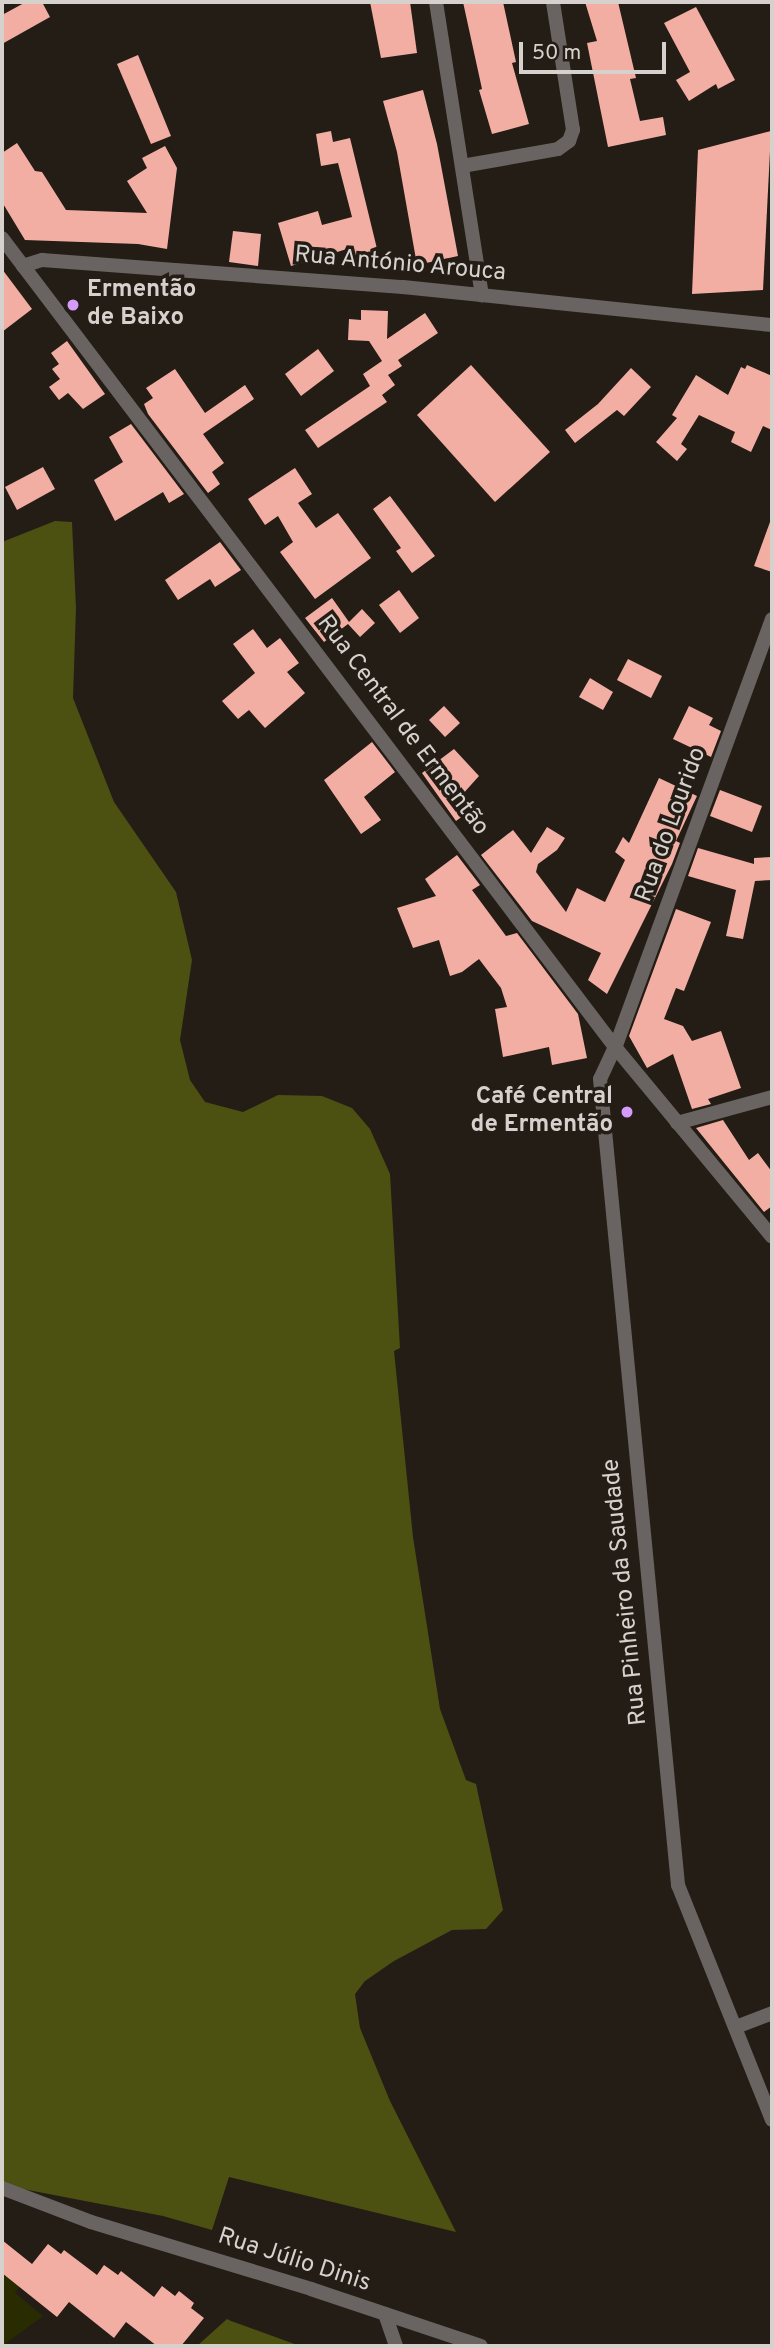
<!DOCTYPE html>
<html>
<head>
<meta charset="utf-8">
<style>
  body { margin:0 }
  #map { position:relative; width:774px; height:2348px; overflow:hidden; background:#241d16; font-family:Overpass,sans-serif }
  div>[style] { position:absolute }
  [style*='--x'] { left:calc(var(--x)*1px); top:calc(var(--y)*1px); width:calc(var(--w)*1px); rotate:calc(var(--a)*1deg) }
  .green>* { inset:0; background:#292c00 }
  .forest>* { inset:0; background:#4c5011 }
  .building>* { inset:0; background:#f3aea3 }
  .minor>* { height:14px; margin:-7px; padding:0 7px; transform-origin:7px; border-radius:7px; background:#696461 }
  .tertiary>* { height:14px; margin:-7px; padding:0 7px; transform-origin:7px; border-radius:7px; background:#696461 }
  .dots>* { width:19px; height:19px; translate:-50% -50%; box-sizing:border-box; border:4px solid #241d16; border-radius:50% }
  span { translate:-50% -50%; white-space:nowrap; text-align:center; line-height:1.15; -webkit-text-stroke:7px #241d16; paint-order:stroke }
  .street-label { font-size:24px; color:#d6d1cd }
  .poi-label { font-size:24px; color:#d6d1cd; font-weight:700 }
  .left { translate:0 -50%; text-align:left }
  .right { translate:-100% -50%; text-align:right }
  .frame { position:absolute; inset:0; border:4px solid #d6d1cd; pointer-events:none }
  .scale { position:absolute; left:519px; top:42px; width:147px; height:32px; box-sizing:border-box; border:4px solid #d6d1cd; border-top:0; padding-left:9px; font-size:21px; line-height:24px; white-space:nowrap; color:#d6d1cd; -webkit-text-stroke:5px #241d16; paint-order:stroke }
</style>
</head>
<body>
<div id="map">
  <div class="green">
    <div style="clip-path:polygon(5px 2267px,22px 2282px,15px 2293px,43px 2316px,2px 2346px,2px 2271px)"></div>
  </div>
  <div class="forest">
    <div style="clip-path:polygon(55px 521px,72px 522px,76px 608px,73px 698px,114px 802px,176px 892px,192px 960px,180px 1040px,190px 1080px,205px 1102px,243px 1112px,278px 1095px,322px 1096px,352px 1108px,370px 1129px,390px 1174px,400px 1348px,394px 1351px,413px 1537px,440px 1709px,466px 1780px,476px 1784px,503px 1910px,486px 1929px,452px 1930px,394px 1961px,365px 1981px,355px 1994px,360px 2028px,390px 2101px,456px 2232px,229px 2177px,212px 2230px,163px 2216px,2px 2185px,2px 542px)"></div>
    <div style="clip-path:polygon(227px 2319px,231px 2321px,300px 2346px,197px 2346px)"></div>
  </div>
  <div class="building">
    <div style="clip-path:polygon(26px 2px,42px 2px,50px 17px,2px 44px,2px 15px)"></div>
    <div style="clip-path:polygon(370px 2px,410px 2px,417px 53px,381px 58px)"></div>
    <div style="clip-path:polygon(463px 2px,503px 2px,516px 62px,512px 63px,529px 124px,492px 134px,479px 90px,482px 89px)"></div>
    <div style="clip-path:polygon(585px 2px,618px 2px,636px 78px,630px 79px,640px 121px,663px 117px,666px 135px,608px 147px,587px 43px,597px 41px)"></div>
    <div style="clip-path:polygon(696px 7px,735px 80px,718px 89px,716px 84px,689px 101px,676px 80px,690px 72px,664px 23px)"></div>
    <div style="clip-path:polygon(138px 55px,171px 136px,151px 144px,117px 64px)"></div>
    <div style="clip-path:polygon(423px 90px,437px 144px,458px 256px,417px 265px,397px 152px,383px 101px)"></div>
    <div style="clip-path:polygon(331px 131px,333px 142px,350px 138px,380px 261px,352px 268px,347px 249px,291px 266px,278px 223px,318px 211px,322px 225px,352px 217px,338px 163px,321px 166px,316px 134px)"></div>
    <div style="clip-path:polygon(771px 131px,763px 290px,692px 294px,698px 150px)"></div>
    <div style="clip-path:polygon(17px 143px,35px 171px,42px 172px,66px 210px,147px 213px,127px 181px,147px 168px,142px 158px,165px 146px,177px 168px,167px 249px,138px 244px,25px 240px,2px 202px,2px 153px)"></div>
    <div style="clip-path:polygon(233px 231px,261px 234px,258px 266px,229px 262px)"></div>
    <div style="clip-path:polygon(2px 269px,32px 309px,2px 332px)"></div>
    <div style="clip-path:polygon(361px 310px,388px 311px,387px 339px,425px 313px,438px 333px,398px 360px,402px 366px,388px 375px,395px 385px,382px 395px,387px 402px,318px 448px,305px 430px,370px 386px,363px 374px,382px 361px,369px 341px,348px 340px,349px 319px,361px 320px)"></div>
    <div style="clip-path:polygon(67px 341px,105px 394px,83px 409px,68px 393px,59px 400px,49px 387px,60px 379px,52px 369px,59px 364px,51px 353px)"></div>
    <div style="clip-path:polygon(318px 349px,334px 371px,301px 396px,285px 374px)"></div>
    <div style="clip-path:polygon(471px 365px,550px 452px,495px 502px,417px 415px)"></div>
    <div style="clip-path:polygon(747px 365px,772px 376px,772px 430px,763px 426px,751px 452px,731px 442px,735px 432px,699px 415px,681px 444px,687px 449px,677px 461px,656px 442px,677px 418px,672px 415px,696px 375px,728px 395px,741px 367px,745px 369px)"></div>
    <div style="clip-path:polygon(631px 368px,651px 387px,624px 416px,617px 410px,575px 443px,565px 430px,598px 404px)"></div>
    <div style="clip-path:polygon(175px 369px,205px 413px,245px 385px,254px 399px,203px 434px,224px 463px,212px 472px,220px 484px,208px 493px,148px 414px,144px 404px,153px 398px,146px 388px)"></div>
    <div style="clip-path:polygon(131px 424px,184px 494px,169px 503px,163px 492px,115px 521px,94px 480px,123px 462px,109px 437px)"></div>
    <div style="clip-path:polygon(43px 467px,55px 489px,17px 510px,5px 487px)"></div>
    <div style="clip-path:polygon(295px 468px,312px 494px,298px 503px,316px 528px,338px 513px,371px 558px,315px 599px,280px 552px,293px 542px,278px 516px,265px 525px,248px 499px)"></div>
    <div style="clip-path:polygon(390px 496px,435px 556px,412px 573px,396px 551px,401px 548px,373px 509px)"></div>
    <div style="clip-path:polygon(770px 522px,772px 522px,772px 572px,754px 566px)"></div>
    <div style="clip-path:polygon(220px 542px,241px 570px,215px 587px,210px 579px,178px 600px,165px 580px)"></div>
    <div style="clip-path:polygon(399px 590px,419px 618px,400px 633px,379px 605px)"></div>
    <div style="clip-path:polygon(332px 598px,349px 622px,362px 609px,375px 623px,360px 637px,348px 624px,324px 642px,305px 618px)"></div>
    <div style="clip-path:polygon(253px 629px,267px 648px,280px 638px,299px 663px,287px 672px,305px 693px,265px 728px,249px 710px,238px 719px,222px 701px,255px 673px,233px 644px)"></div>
    <div style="clip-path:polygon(628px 659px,662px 676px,651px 698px,617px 680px)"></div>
    <div style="clip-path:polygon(590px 678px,613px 692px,603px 710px,579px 697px)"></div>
    <div style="clip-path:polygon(444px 706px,460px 723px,445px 737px,429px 720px)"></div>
    <div style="clip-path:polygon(689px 706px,713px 718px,709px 725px,721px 731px,711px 757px,673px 739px)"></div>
    <div style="clip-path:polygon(372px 742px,395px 772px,364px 797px,381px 820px,361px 834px,324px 780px)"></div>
    <div style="clip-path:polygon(454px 749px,479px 776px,461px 796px,471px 810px,456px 821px,422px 773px)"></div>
    <div style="clip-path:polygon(659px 778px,697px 796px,676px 841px,680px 843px,672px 864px,607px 994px,588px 980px,601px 953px,532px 921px,481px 855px,513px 830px,531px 853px,547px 827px,565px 838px,557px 850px,538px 864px,536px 872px,566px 912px,577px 888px,605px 902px,625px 860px,615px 852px,623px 837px,629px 843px)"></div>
    <div style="clip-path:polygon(720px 790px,762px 806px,752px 832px,710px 816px)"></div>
    <div style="clip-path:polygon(698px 848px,754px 864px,754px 858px,772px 857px,772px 880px,755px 881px,743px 939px,726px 936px,736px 890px,688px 876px)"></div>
    <div style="clip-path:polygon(457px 855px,480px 885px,472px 890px,506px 936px,517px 933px,578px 1014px,587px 1058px,552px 1065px,549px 1047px,503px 1057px,495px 1009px,507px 1007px,501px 988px,479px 959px,462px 972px,450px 976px,439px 940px,413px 948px,397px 908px,436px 896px,425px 879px)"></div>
    <div style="clip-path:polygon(676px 909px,711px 922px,684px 991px,676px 988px,664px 1019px,683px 1026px,692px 1041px,721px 1031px,741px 1088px,708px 1099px,711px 1104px,692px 1109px,673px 1054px,647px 1068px,629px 1036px)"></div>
    <div style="clip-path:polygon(723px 1120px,749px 1160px,758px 1153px,772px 1172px,772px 1206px,764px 1212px,696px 1128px)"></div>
    <div style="clip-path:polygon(2px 2240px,32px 2264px,48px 2244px,61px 2254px,64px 2250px,97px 2275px,104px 2265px,118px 2275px,121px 2271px,154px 2297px,162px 2286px,175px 2296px,179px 2291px,194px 2303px,191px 2308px,204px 2318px,181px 2346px,157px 2346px,126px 2322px,114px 2338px,69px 2302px,57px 2317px,2px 2273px)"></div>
  </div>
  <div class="minor">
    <div style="--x:436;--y:2;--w:297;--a:81.1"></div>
    <div style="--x:462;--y:166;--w:97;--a:-10"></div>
    <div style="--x:558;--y:149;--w:14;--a:-36"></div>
    <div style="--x:569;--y:141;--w:12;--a:-70"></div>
    <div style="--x:573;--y:130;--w:130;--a:-98.9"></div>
    <div style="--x:23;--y:266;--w:20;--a:-18"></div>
    <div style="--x:42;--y:260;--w:362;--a:4.3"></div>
    <div style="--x:403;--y:287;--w:371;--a:5.9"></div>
    <div style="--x:772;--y:619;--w:456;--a:110.1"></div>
    <div style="--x:615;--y:1047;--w:35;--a:115"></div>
    <div style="--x:600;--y:1079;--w:810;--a:84.47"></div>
    <div style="--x:678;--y:1885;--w:253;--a:68.2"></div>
    <div style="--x:677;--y:1123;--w:98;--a:-15.3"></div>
    <div style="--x:736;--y:2027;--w:39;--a:-21"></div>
    <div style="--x:2;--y:2188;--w:95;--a:20.9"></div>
    <div style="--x:91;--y:2222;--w:230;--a:16.9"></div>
    <div style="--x:311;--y:2289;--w:179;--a:18.5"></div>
    <div style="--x:385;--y:2314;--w:34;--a:71"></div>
  </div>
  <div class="tertiary">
    <div style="--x:2;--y:238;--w:1015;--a:52.85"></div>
    <div style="--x:615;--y:1047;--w:246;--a:50.4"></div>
  </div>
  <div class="dots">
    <div style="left:73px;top:305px;background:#d59bfa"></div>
    <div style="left:627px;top:1112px;background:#d59bfa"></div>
  </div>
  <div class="street-label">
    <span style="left:400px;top:265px;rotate:5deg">Rua António Arouca</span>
    <span style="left:402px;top:726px;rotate:53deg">Rua Central de Ermentão</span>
    <span style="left:672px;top:825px;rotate:-70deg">Rua do Lourido</span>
    <span style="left:626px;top:1592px;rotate:-96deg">Rua Pinheiro da Saudade</span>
    <span style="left:294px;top:2261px;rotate:18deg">Rua Júlio Dinis</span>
  </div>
  <div class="poi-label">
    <span class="left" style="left:87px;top:305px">Ermentão<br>de Baixo</span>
    <span class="right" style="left:613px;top:1112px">Café Central<br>de Ermentão</span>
  </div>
  <div class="frame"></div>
  <div class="scale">50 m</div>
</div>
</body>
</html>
